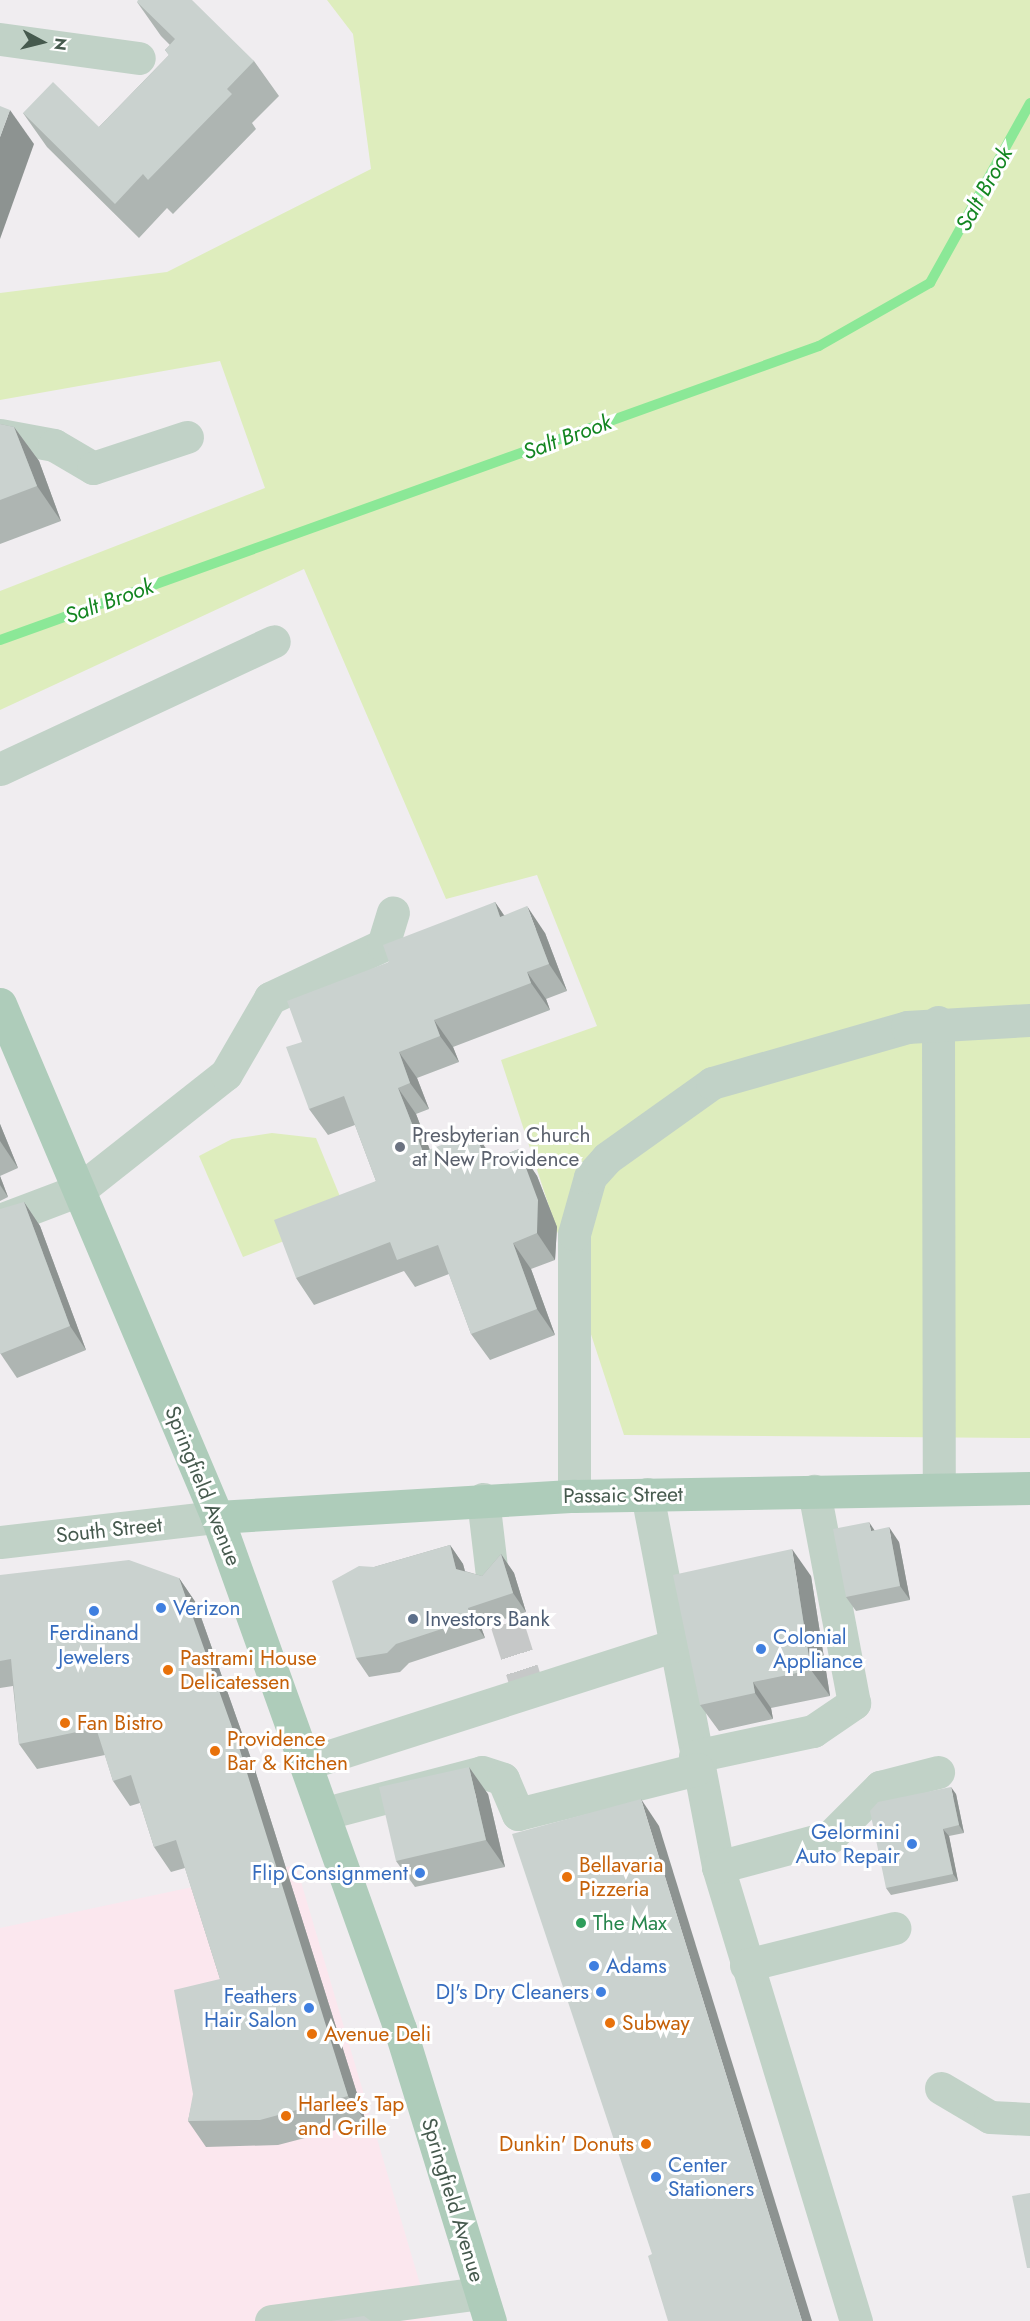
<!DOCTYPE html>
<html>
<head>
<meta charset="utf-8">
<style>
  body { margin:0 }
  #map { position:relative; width:1030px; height:2321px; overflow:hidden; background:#f0edf0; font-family:Jost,sans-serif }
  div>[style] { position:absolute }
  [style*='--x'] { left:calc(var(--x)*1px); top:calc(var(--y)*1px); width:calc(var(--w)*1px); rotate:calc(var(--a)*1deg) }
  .commercial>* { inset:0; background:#fbe7ee }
  .green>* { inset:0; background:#deedbd }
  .stream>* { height:10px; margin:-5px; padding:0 5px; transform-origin:5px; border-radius:5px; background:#8be897 }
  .minor-tunnel>* { height:33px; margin-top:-16.5px; transform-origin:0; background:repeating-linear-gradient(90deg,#c6c8c8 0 33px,transparent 0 49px) }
  .minor>* { height:33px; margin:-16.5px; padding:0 16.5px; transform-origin:16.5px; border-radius:16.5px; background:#c1d2c7 }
  .major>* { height:33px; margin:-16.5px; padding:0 16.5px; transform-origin:16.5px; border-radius:16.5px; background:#aeccba }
  .wall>* { inset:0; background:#aeb5b2 }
  .shaded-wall>* { inset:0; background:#8d9391 }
  .building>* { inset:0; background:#cad2cf }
  .dots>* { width:16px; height:16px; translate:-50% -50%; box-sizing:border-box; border:3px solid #fff; border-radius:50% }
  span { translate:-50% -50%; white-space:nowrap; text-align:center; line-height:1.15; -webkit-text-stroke:6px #fff; paint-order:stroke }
  .worship-label { font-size:21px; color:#5b616d }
  .left { translate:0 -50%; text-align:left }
  .street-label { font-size:21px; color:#465a4e }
  .shop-label { font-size:21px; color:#366cbe }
  .right { translate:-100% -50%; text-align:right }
  .service-label { font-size:21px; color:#4e5e75 }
  .food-label { font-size:21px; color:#c56008 }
  .leisure-label { font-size:21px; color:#27864d }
  .water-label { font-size:22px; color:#128520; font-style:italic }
  .north { position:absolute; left:12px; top:12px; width:60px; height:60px; -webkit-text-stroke:4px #fff; paint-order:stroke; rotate:97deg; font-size:16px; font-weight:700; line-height:24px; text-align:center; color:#465a4e }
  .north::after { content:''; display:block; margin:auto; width:21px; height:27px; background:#465a4e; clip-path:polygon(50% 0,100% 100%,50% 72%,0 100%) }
</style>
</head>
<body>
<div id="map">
  <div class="commercial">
    <div style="clip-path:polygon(296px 1865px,431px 2321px,0 2321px,0 1928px)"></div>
  </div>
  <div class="green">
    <div style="clip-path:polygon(327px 0,1030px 0,1030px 1438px,624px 1435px,501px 1060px,597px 1026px,537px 875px,446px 899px,304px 569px,0 710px,0 591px,265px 488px,220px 361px,0 400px,0 293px,167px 272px,371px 169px,353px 34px)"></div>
    <div style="clip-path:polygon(272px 1133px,316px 1138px,348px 1216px,243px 1257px,199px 1156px,232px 1139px)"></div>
  </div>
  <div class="stream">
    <div style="--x:0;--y:640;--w:870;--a:-19.75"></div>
    <div style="--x:819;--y:346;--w:128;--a:-29.6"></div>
    <div style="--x:930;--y:283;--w:206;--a:-60.9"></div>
  </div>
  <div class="minor-tunnel">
    <div style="--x:492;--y:1576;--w:122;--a:72.3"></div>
  </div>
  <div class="minor">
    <div style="--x:0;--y:39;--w:140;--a:7.8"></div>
    <div style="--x:0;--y:435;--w:55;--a:10.5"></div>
    <div style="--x:54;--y:445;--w:45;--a:30.5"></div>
    <div style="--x:93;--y:468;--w:99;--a:-18.3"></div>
    <div style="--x:0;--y:769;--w:302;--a:-25"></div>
    <div style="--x:938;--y:1022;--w:467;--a:89.9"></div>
    <div style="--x:0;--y:1220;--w:85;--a:-20.8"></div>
    <div style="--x:79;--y:1190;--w:187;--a:-38.3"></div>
    <div style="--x:226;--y:1074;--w:88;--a:-59.9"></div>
    <div style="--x:270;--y:998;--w:125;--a:-25.1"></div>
    <div style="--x:383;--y:945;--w:34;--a:-73"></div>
    <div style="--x:647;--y:1494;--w:380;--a:79.2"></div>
    <div style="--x:718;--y:1867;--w:475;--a:73.1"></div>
    <div style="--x:574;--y:1496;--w:262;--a:-90"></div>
    <div style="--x:574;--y:1234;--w:59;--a:-74.3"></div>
    <div style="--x:590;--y:1177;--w:25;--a:-48"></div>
    <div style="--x:607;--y:1158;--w:129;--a:-35.5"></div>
    <div style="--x:712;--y:1083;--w:203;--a:-16"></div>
    <div style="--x:907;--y:1027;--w:123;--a:-3.3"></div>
    <div style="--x:483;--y:1499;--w:78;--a:83.3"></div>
    <div style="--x:0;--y:1542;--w:218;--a:-6.6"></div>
    <div style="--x:695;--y:1756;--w:121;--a:-12"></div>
    <div style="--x:813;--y:1731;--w:50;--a:-34.3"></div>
    <div style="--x:854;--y:1703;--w:216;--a:-100.7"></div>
    <div style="--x:308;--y:1763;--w:386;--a:-17.8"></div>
    <div style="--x:326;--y:1813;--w:161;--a:-14.7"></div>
    <div style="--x:482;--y:1772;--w:22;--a:18"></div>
    <div style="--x:503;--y:1779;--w:38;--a:67"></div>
    <div style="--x:518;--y:1814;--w:185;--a:-14.1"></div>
    <div style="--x:718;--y:1867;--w:116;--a:-15"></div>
    <div style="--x:830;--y:1837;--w:71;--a:-45"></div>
    <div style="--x:880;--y:1787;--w:60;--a:-14.5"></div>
    <div style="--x:746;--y:1965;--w:153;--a:-14"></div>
    <div style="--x:941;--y:2088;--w:57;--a:30.6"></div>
    <div style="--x:990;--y:2117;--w:40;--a:2.9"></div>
    <div style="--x:271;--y:2321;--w:212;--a:-7.6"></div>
  </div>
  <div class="major">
    <div style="--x:0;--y:1004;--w:557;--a:67.07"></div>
    <div style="--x:217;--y:1517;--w:544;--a:70.33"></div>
    <div style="--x:400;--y:2029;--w:306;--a:72.9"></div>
    <div style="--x:217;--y:1517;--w:358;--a:-3.4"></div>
    <div style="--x:574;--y:1496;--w:456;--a:-1"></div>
  </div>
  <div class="wall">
    <div style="clip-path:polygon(137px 2px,254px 61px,279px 96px,252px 123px,256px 129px,173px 214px,167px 208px,139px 238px,47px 147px,23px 113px,99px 127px,169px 55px,165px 50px,170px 45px,161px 36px)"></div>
    <div style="clip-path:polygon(0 424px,14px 427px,39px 461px,61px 521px,0 544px)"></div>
    <div style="clip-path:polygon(495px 902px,504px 915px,545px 933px,567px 991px,546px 999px,550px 1010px,453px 1047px,459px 1062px,417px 1078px,429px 1109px,416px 1114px,430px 1150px,493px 1159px,519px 1149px,537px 1176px,557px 1227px,555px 1260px,531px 1269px,555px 1335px,490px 1360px,471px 1334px,449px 1274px,415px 1287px,404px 1271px,314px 1305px,296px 1278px,376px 1181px,355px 1125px,328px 1135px,309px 1109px,302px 1042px,389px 962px)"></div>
    <div style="clip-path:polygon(0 1124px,18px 1168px,0 1176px)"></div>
    <div style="clip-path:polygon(0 1176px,8px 1197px,0 1201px)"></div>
    <div style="clip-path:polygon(24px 1202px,40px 1226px,86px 1350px,17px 1378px,0 1353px)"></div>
    <div style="clip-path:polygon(875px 1530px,899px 1542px,910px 1600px,856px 1611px,846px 1597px)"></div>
    <div style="clip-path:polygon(450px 1545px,463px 1564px,465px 1571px,482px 1576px,501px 1554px,514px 1573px,526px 1612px,481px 1627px,485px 1638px,409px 1663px,400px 1672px,369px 1677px,356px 1658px,374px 1567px)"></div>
    <div style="clip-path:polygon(0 1575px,179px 1578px,196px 1603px,255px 1770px,366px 2122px,278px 2145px,206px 2147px,188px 2121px,220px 1979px,185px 1868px,171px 1872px,154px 1847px,140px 1803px,130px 1806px,113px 1781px,105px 1755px,37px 1769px,19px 1744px,13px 1686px,0 1688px)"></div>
    <div style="clip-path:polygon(811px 1576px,830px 1696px,771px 1708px,773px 1719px,719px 1731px,700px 1705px)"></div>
    <div style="clip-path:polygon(488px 1794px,505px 1867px,415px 1887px,396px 1861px)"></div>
    <div style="clip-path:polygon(956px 1794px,964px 1833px,949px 1836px,958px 1881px,891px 1895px,886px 1888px)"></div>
  </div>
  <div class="shaded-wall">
    <div style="clip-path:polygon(10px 110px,34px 144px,0 239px,0 137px)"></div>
    <div style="clip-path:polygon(14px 427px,39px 461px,61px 521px,37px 486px)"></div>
    <div style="clip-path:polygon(495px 902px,513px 929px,500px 917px)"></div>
    <div style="clip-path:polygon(527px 906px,545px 933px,567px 991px,549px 964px)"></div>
    <div style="clip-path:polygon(527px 972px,546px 999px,550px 1010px,531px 983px)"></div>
    <div style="clip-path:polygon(434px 1020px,453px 1047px,459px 1062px,440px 1036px)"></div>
    <div style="clip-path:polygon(399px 1052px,417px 1078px,429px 1109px,410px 1083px)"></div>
    <div style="clip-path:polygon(398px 1088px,416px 1114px,441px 1179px,423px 1152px)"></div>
    <div style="clip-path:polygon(0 1124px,18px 1168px,0 1141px)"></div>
    <div style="clip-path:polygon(475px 1132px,493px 1159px,486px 1162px)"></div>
    <div style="clip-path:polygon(519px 1149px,537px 1176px,557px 1227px,555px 1260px,537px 1233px)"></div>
    <div style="clip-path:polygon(0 1176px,8px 1197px,0 1185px)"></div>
    <div style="clip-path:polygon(24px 1202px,40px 1226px,86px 1350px,70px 1326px)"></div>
    <div style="clip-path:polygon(513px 1243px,531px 1269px,555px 1335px,537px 1309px)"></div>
    <div style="clip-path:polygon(869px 1522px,879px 1537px,871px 1531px)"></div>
    <div style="clip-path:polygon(889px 1527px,899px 1542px,910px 1600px,900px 1586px)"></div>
    <div style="clip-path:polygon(450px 1545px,463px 1564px,469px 1587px,456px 1569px)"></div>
    <div style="clip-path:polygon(792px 1549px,811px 1576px,830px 1696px,811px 1670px)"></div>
    <div style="clip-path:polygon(501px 1554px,514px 1573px,526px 1612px,513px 1593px)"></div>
    <div style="clip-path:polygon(179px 1578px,196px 1603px,255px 1770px,366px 2122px,348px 2096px)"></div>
    <div style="clip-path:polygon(468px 1608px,481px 1627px,485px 1638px,472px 1619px)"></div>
    <div style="clip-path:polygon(753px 1682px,771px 1708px,773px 1719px,755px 1693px)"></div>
    <div style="clip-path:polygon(469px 1767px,488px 1794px,505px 1867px,486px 1840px)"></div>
    <div style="clip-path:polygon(951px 1787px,956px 1794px,964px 1833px,959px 1825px)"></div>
    <div style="clip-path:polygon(641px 1799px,659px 1826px,812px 2321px,802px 2321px)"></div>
    <div style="clip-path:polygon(943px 1829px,949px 1836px,958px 1881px,953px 1874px)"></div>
  </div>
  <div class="building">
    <div style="clip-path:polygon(138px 0,192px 0,254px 61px,227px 89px,232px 94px,148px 180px,143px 174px,115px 204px,23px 113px,53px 82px,99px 127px,169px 55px,165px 50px,175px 39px,137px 2px)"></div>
    <div style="clip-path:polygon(0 106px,10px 110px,0 137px)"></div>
    <div style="clip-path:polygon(0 424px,14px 427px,37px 486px,0 500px)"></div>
    <div style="clip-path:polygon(495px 902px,500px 917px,527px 906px,549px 964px,527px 972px,531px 983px,434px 1020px,440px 1036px,399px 1052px,410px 1083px,398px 1088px,423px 1152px,475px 1132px,486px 1162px,519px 1149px,538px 1200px,537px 1233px,513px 1243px,537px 1309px,471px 1334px,438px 1245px,397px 1260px,390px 1242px,296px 1278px,274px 1220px,376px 1181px,344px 1096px,309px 1109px,286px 1047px,302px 1042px,287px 1001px,389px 962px,383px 945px)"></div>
    <div style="clip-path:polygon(24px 1202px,70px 1326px,0 1354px,0 1209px)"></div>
    <div style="clip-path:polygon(869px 1522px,871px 1531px,889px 1527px,900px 1586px,846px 1597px,833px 1529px)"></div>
    <div style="clip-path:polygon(450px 1545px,456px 1569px,482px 1576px,501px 1554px,513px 1593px,468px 1608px,472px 1619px,396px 1644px,387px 1653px,356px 1658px,332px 1581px,359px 1566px,374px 1567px)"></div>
    <div style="clip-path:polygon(792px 1549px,811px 1670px,753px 1682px,755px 1693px,700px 1705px,673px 1575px)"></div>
    <div style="clip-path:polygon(129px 1560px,179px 1578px,238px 1744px,348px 2096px,260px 2120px,188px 2121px,193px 2094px,174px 1990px,220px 1979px,176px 1840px,154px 1847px,131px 1775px,113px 1781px,96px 1728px,19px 1744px,11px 1659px,0 1661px,0 1575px)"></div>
    <div style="clip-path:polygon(469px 1767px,486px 1840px,396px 1861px,379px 1787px)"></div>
    <div style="clip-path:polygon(951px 1787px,959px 1825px,943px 1829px,953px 1874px,886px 1888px,870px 1811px,878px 1802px)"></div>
    <div style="clip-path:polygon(641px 1799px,802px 2321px,668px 2321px,648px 2256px,652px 2254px,512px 1834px)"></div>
    <div style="clip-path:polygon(1030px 2193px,1030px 2268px,1027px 2268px,1012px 2196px)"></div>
    <div style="clip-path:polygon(364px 2316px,371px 2321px,331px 2321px)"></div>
  </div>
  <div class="dots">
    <div style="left:400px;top:1147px;background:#6b7280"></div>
    <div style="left:161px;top:1608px;background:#3f7fe0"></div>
    <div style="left:94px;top:1611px;background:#3f7fe0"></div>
    <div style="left:413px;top:1619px;background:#5c6f8a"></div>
    <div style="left:761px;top:1649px;background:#3f7fe0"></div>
    <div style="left:168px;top:1670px;background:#e8710a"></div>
    <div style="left:65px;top:1723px;background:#e8710a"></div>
    <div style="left:215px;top:1751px;background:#e8710a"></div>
    <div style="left:912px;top:1844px;background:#3f7fe0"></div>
    <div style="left:420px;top:1873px;background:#3f7fe0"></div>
    <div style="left:567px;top:1877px;background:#e8710a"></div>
    <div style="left:581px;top:1923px;background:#2e9e5b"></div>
    <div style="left:594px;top:1966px;background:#3f7fe0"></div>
    <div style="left:601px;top:1992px;background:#3f7fe0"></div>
    <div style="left:309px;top:2008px;background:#3f7fe0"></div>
    <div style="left:610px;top:2023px;background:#e8710a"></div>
    <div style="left:312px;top:2034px;background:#e8710a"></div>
    <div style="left:286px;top:2116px;background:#e8710a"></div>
    <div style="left:646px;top:2144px;background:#e8710a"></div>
    <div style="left:656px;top:2177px;background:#3f7fe0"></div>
  </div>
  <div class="worship-label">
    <span class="left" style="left:412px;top:1147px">Presbyterian Church<br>at New Providence</span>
  </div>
  <div class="street-label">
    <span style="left:203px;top:1486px;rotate:68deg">Springfield Avenue</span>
    <span style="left:623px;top:1495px;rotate:-1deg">Passaic Street</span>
    <span style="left:109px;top:1530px;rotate:-6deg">South Street</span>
    <span style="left:453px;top:2200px;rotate:73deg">Springfield Avenue</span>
  </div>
  <div class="shop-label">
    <span class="left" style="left:173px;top:1608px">Verizon</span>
    <span style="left:94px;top:1645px">Ferdinand<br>Jewelers</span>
    <span class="left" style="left:773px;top:1649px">Colonial<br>Appliance</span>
    <span class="right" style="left:900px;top:1844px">Gelormini<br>Auto Repair</span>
    <span class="right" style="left:408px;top:1873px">Flip Consignment</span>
    <span class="left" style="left:606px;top:1966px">Adams</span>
    <span class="right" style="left:589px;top:1992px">DJ's Dry Cleaners</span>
    <span class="right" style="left:297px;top:2008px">Feathers<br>Hair Salon</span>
    <span class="left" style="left:668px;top:2177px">Center<br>Stationers</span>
  </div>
  <div class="service-label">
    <span class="left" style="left:425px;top:1619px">Investors Bank</span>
  </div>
  <div class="food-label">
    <span class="left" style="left:180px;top:1670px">Pastrami House<br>Delicatessen</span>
    <span class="left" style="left:77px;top:1723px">Fan Bistro</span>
    <span class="left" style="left:227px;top:1751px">Providence<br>Bar &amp; Kitchen</span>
    <span class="left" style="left:579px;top:1877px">Bellavaria<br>Pizzeria</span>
    <span class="left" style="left:622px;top:2023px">Subway</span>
    <span class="left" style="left:324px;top:2034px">Avenue Deli</span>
    <span class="left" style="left:298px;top:2116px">Harlee’s Tap<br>and Grille</span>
    <span class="right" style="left:634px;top:2144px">Dunkin' Donuts</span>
  </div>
  <div class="leisure-label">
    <span class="left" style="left:593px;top:1923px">The Max</span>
  </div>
  <div class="water-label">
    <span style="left:984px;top:189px;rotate:-61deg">Salt Brook</span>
    <span style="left:567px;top:437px;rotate:-20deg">Salt Brook</span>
    <span style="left:109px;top:601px;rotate:-20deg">Salt Brook</span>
  </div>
  <div class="north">N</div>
</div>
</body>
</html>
